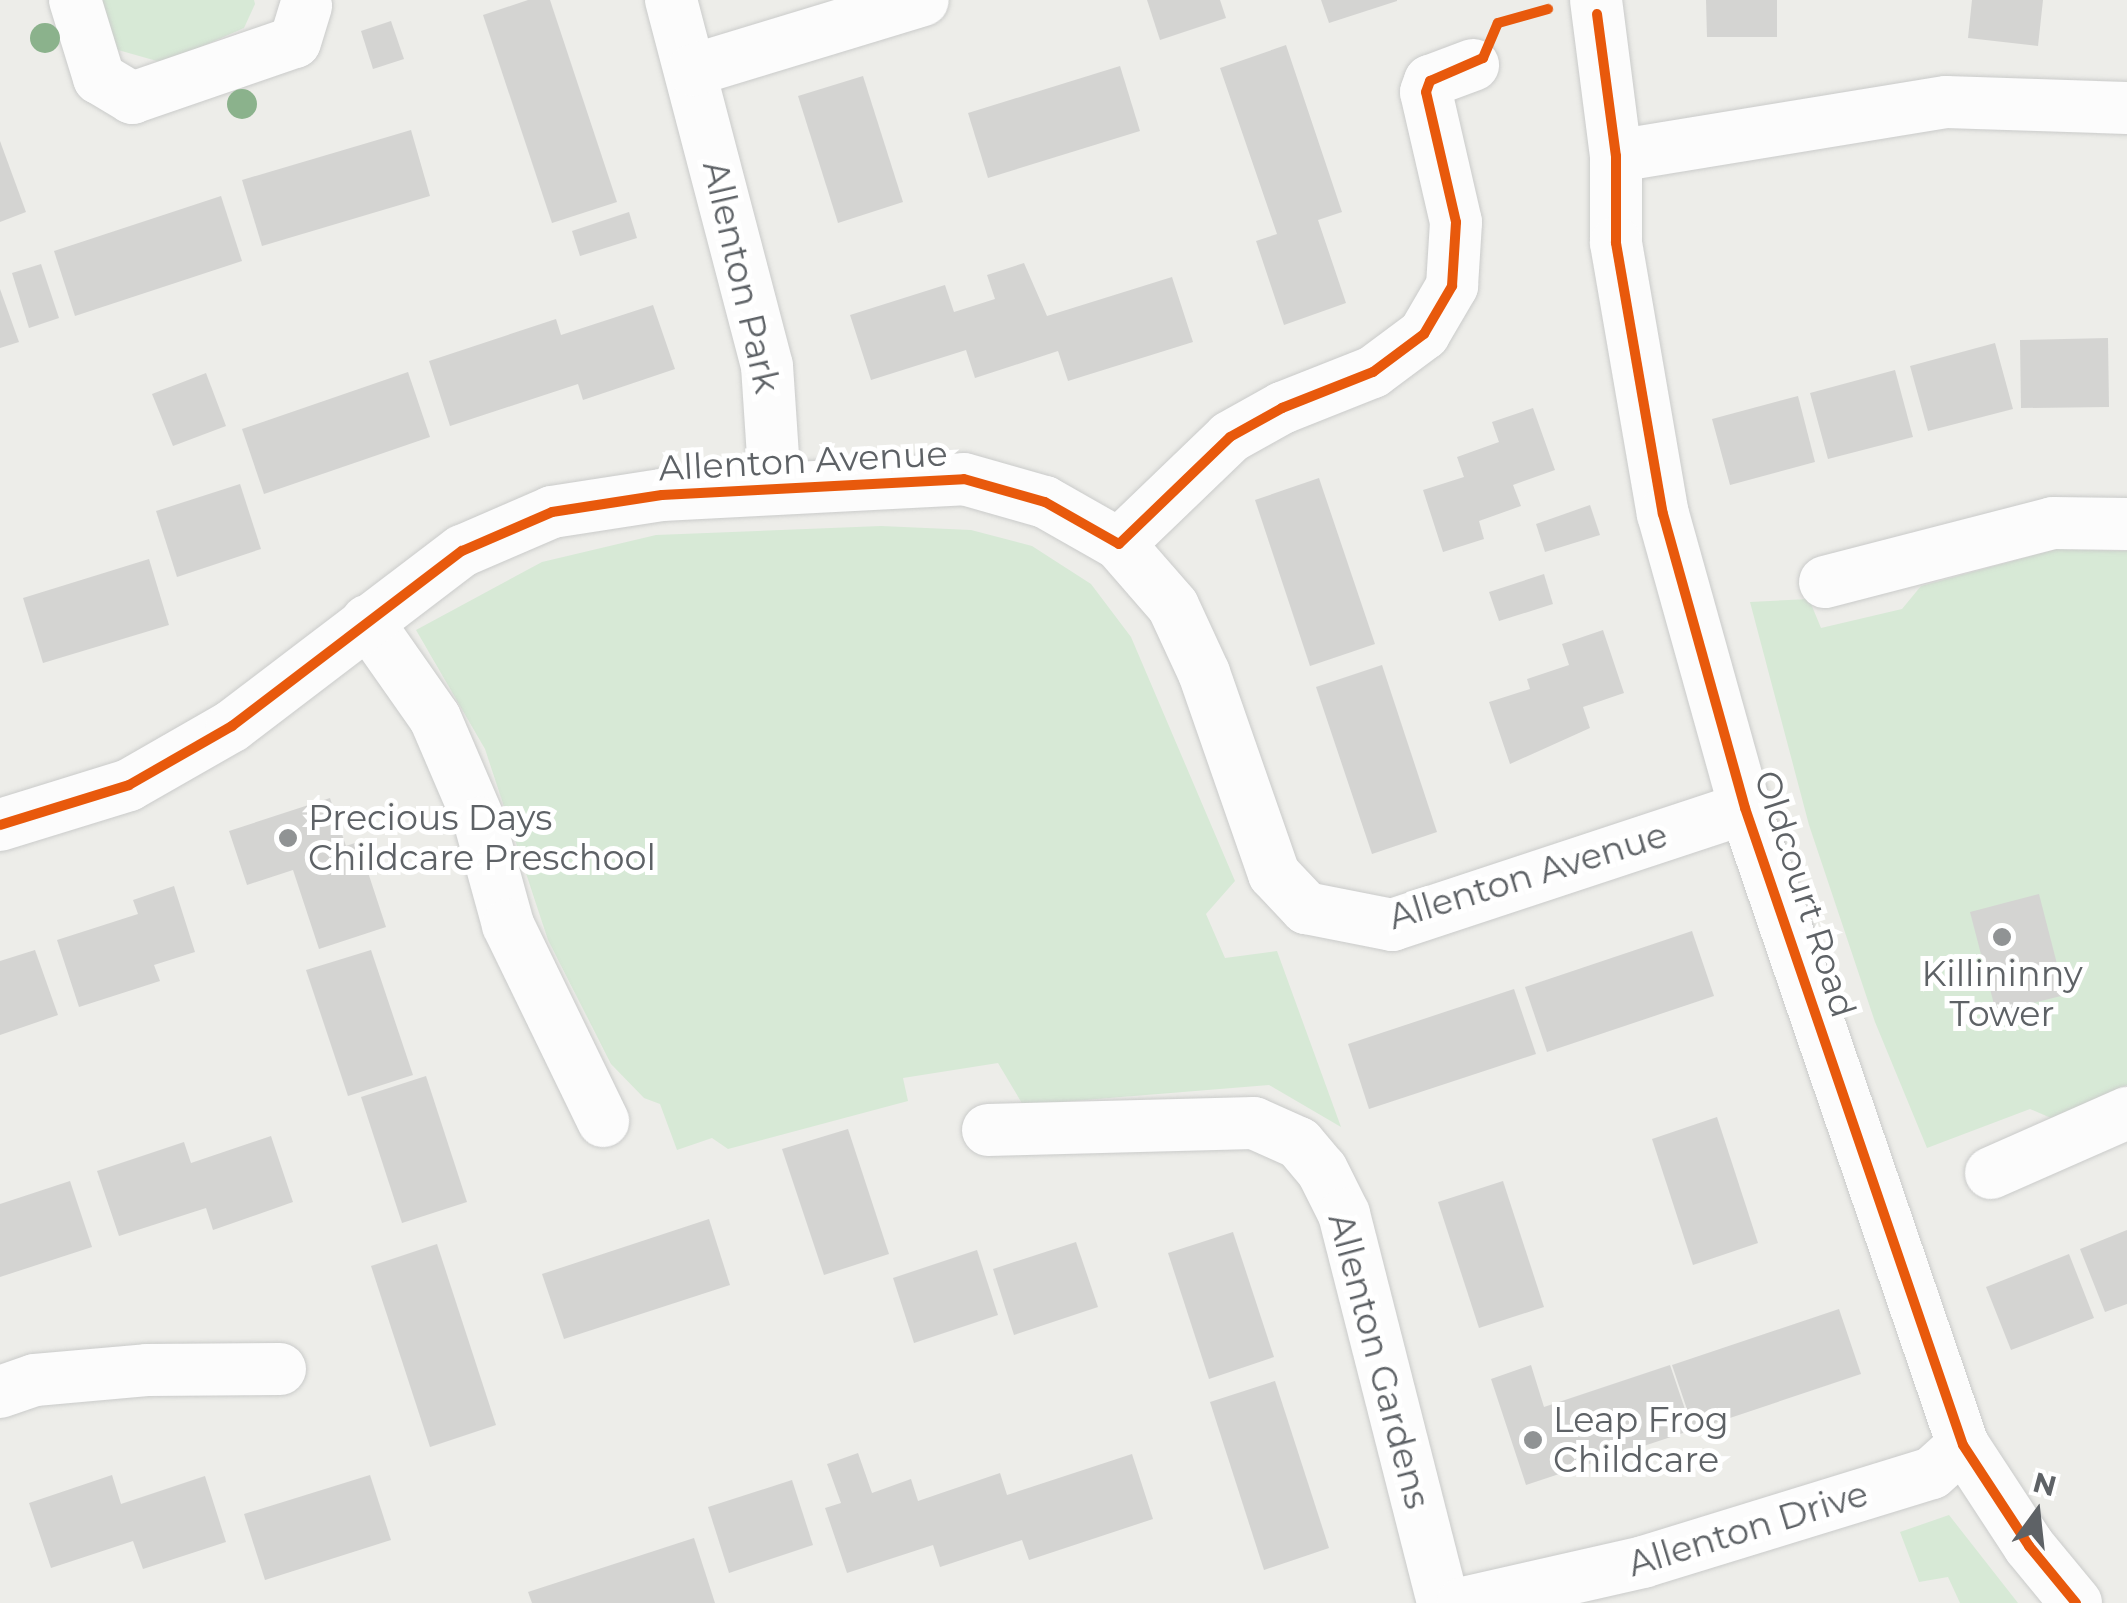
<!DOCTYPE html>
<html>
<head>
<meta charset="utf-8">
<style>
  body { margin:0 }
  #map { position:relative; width:2127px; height:1603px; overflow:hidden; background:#edede9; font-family:Montserrat,sans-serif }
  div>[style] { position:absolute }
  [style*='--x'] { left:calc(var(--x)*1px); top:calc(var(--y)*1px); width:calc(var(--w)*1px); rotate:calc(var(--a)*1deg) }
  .green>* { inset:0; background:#d7e9d6 }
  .building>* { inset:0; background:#d4d4d2 }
  .roads { filter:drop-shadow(0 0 2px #cacbca) drop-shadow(0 0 2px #cacbca) }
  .minor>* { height:52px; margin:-26px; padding:0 26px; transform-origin:26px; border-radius:26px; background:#fcfcfc }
  .cycleway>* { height:10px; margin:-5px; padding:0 5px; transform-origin:5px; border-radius:5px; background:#e8590c }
  .trees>* { width:30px; height:30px; margin:-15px; border-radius:50%; background:#8bb28c }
  .dots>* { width:28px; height:28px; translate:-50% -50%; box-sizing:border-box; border:5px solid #fff; border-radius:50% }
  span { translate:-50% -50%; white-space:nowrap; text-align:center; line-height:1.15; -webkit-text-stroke:10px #fff; paint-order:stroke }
  .street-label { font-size:35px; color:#5e6266 }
  .poi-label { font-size:35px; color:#5e6266 }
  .left { translate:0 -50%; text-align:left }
  .north { position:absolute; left:1987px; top:1463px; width:100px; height:100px; -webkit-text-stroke:8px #fff; paint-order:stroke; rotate:15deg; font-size:28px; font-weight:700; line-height:40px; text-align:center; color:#5e6266 }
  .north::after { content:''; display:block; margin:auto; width:35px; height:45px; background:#5e6266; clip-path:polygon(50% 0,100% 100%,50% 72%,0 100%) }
</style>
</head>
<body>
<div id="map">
  <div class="green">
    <div style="clip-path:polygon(96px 0,254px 0,255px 4px,244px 28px,164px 63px,111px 48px)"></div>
    <div style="clip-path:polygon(881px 526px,971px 530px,1032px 546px,1091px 584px,1131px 637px,1235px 881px,1206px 914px,1225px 958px,1277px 951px,1341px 1127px,1269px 1085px,1023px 1105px,998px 1063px,903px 1078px,908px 1101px,728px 1149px,712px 1138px,677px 1150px,660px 1104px,644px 1098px,611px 1064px,548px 940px,485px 749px,416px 630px,542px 562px,656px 535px)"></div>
    <div style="clip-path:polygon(2057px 549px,2127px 551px,2127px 1085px,2051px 1118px,2030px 1109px,1927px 1148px,1875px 1022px,1809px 825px,1750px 602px,1809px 599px,1821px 628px,1902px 609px,1921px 586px)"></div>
    <div style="clip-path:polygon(1949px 1515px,2018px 1603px,1960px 1603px,1948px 1577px,1919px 1582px,1900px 1532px)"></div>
  </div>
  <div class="building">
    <div style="clip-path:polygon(528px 0,550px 0,617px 202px,552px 223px,483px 15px)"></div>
    <div style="clip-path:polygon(1147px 0,1220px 0,1226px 18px,1160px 40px)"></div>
    <div style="clip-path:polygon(1321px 0,1397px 0,1397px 1px,1329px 23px)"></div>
    <div style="clip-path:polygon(1706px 0,1777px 0,1777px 37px,1707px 37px)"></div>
    <div style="clip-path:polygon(1972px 0,2043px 0,2038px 46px,1968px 38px)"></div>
    <div style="clip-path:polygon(391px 21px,404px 59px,373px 69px,361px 31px)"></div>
    <div style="clip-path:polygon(1286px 45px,1342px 212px,1318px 220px,1346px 303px,1284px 325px,1256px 241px,1277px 234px,1220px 68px)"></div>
    <div style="clip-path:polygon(1120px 66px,1140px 131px,988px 178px,968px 113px)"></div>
    <div style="clip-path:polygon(863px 76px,903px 202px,838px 223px,798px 96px)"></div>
    <div style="clip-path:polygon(411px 130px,430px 196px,262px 246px,242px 180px)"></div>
    <div style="clip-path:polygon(0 141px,26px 212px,0 222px)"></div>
    <div style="clip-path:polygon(221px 196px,242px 261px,75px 316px,54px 251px)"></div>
    <div style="clip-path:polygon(629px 212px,637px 238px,580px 256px,572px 231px)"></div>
    <div style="clip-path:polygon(1024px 263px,1047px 316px,1172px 277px,1193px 342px,1068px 381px,1058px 351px,975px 378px,966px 350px,871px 380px,850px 315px,945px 285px,954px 312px,995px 299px,987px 275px)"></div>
    <div style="clip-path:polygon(41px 264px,59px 318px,29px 328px,12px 273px)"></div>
    <div style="clip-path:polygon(0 289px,19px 342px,0 348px)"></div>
    <div style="clip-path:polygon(653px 305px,675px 369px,583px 400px,578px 384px,450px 426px,429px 361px,556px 319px,561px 335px)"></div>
    <div style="clip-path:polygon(2108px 338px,2109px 407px,2021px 408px,2020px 340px)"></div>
    <div style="clip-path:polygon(1995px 343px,2013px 409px,1928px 431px,1910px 366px)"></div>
    <div style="clip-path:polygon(1895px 370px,1913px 437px,1828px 459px,1810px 393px)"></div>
    <div style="clip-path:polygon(408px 372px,430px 437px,264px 494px,242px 429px)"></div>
    <div style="clip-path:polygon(206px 373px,226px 426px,173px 446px,152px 394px)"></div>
    <div style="clip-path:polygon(1798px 396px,1815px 462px,1730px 485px,1712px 419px)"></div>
    <div style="clip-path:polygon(1533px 408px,1555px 470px,1513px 485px,1521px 506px,1479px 521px,1484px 539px,1443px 552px,1423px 490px,1464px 477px,1457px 457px,1499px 442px,1492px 422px)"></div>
    <div style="clip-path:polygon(1319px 478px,1375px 644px,1310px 666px,1255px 500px)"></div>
    <div style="clip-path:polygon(240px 484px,261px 549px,177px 577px,156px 511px)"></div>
    <div style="clip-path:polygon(1590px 505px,1600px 535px,1545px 552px,1536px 524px)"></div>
    <div style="clip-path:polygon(149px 559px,169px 625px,43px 663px,23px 598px)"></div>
    <div style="clip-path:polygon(1544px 574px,1553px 604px,1499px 621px,1489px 592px)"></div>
    <div style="clip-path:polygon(1603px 630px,1624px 693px,1583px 707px,1590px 728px,1510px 764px,1489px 702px,1530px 689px,1527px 679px,1569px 665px,1562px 644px)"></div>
    <div style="clip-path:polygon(1382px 665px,1437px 832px,1372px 854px,1316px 687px)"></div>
    <div style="clip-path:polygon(330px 798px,346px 846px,358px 842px,386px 927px,319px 949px,293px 870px,247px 885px,229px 831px)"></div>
    <div style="clip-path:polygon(174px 886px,195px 952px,154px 965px,160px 981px,79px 1007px,57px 940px,138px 914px,133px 900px)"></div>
    <div style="clip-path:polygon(2039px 894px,2065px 995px,1996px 1012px,1970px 912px)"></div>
    <div style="clip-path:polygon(1692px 931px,1714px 996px,1547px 1052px,1525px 987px)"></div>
    <div style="clip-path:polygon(35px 950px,58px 1015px,0 1035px,0 961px)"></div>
    <div style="clip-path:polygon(371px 950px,413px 1075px,348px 1096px,306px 970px)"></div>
    <div style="clip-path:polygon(1514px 989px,1536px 1054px,1369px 1109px,1348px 1044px)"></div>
    <div style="clip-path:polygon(426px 1076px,467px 1202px,402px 1223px,361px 1097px)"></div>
    <div style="clip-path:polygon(1717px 1117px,1758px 1243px,1693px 1265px,1652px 1139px)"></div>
    <div style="clip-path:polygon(848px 1129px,889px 1254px,824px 1275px,782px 1149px)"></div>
    <div style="clip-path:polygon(271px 1136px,293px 1202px,213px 1230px,206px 1208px,119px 1236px,97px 1171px,184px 1142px,191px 1163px)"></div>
    <div style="clip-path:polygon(70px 1181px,92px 1247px,0 1277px,0 1204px)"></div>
    <div style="clip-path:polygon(1503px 1181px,1544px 1307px,1479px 1328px,1438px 1202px)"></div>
    <div style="clip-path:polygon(709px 1219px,730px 1285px,564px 1339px,542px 1274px)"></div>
    <div style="clip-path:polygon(2127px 1230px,2127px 1304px,2105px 1312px,2080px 1249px)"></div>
    <div style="clip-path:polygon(1233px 1232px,1274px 1357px,1209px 1379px,1168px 1253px)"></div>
    <div style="clip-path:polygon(1076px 1242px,1098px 1307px,1014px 1335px,993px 1269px)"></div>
    <div style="clip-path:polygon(437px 1244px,496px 1425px,430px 1447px,371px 1266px)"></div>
    <div style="clip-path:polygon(977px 1250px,998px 1315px,914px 1343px,893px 1278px)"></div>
    <div style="clip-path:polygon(2069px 1254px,2094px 1318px,2011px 1350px,1986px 1287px)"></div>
    <div style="clip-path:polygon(1839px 1309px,1861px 1374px,1694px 1430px,1672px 1365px)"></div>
    <div style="clip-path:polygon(1531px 1365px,1544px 1407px,1670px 1365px,1692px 1430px,1526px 1485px,1491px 1379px)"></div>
    <div style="clip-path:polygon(1275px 1381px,1329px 1548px,1264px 1570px,1210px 1402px)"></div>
    <div style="clip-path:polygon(858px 1453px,872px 1493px,911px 1479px,918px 1501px,1000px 1473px,1007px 1495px,1132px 1454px,1153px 1519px,1029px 1560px,1022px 1540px,940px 1567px,933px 1545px,847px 1573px,825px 1508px,841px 1503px,827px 1464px)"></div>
    <div style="clip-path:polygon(112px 1475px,121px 1504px,205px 1476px,226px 1542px,143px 1569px,133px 1541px,51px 1568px,29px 1503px)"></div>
    <div style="clip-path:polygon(370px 1475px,391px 1540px,265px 1580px,244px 1514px)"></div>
    <div style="clip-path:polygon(792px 1480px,813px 1545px,729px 1573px,708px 1507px)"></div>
    <div style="clip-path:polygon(694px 1538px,715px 1603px,532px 1603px,528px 1592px)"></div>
  </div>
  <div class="roads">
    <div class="minor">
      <div style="--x:75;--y:0;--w:82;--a:72.9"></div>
      <div style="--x:99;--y:78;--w:39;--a:31"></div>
      <div style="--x:132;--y:98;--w:172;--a:-19"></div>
      <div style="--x:295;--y:42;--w:38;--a:-73"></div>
      <div style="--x:671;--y:0;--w:378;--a:75.3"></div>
      <div style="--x:767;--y:366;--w:121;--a:86.2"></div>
      <div style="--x:1596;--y:0;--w:157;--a:82.7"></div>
      <div style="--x:1616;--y:156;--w:87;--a:90"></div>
      <div style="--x:1616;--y:243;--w:275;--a:80.2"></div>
      <div style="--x:1663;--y:514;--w:305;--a:74.4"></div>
      <div style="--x:1745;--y:808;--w:673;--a:71.11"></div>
      <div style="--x:1963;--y:1445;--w:121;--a:56.8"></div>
      <div style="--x:2029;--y:1546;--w:74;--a:50.5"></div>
      <div style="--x:693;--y:70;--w:240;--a:-16.9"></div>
      <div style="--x:1616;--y:156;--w:334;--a:-9.3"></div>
      <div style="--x:1946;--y:102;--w:181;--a:1.9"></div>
      <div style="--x:1119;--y:544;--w:154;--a:-43.9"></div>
      <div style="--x:1230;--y:437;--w:60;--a:-29.1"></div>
      <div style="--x:1282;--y:408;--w:98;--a:-21.6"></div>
      <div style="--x:1373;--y:372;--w:64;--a:-36.7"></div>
      <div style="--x:1424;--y:334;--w:56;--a:-59.7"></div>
      <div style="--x:1452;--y:286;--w:64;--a:-86.4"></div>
      <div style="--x:1456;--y:222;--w:133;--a:-103"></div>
      <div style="--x:1426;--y:92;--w:12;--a:-70"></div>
      <div style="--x:1430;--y:81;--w:46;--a:-20.4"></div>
      <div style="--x:1825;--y:582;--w:236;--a:-14.5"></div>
      <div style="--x:2053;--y:523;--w:74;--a:0.8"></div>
      <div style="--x:367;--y:621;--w:118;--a:55"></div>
      <div style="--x:435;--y:718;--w:114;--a:66.8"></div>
      <div style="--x:480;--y:823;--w:106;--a:74.6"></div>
      <div style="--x:508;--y:925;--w:218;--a:64.1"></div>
      <div style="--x:0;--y:825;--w:135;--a:-17.2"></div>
      <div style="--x:129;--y:785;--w:119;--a:-29.8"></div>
      <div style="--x:232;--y:726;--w:289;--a:-37.3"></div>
      <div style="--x:462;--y:551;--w:98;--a:-23.4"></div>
      <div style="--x:552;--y:512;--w:111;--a:-8.8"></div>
      <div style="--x:662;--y:495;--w:302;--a:-3"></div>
      <div style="--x:964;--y:479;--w:84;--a:15.9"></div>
      <div style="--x:1045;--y:502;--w:85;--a:29.6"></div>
      <div style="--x:1119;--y:544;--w:82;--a:48.9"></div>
      <div style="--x:1173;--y:606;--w:74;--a:65.2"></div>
      <div style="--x:1204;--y:673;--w:213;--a:70.8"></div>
      <div style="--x:1274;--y:874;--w:47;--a:46.7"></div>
      <div style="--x:1306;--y:908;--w:88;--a:11.2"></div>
      <div style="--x:1392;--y:925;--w:372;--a:-18.3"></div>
      <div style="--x:988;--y:1130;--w:266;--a:-1.5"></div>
      <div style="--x:1254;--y:1123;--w:49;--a:24"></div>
      <div style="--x:1299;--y:1143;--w:35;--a:50"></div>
      <div style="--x:1322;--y:1170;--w:49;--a:63.4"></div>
      <div style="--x:1344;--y:1214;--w:401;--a:75.7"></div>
      <div style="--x:1991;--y:1173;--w:149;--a:-23.8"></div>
      <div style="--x:0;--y:1392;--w:37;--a:-19"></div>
      <div style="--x:35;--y:1380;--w:112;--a:-5.1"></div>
      <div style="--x:147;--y:1370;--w:133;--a:-0.4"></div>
      <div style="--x:1463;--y:1603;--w:185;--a:-12.8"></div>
      <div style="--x:1643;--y:1562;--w:302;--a:-17.1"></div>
      <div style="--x:1932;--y:1473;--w:42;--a:-42.1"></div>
    </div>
  </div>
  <div class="cycleway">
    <div style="--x:1597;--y:14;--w:143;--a:82.4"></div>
    <div style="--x:1616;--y:156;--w:87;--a:90"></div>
    <div style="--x:1616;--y:243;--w:275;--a:80.2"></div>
    <div style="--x:1663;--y:514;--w:305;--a:74.4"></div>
    <div style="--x:1745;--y:808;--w:673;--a:71.11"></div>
    <div style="--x:1963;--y:1445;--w:121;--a:56.8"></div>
    <div style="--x:2029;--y:1546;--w:74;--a:50.5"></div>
    <div style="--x:0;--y:825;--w:135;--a:-17.2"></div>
    <div style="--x:129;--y:785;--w:119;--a:-29.8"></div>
    <div style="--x:232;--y:726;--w:289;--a:-37.3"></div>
    <div style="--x:462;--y:551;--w:98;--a:-23.4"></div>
    <div style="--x:552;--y:512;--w:111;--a:-8.8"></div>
    <div style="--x:662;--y:495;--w:302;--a:-3"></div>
    <div style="--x:964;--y:479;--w:84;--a:15.9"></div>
    <div style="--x:1045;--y:502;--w:85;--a:29.6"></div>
    <div style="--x:1119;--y:544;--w:154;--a:-43.9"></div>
    <div style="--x:1230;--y:437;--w:60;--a:-29.1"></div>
    <div style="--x:1282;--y:408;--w:98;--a:-21.6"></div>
    <div style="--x:1373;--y:372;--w:64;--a:-36.7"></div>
    <div style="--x:1424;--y:334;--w:56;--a:-59.7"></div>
    <div style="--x:1452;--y:286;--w:64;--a:-86.4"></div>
    <div style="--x:1456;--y:222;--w:133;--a:-103"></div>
    <div style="--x:1426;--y:92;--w:12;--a:-70"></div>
    <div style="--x:1430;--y:81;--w:58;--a:-23.5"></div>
    <div style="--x:1483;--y:58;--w:38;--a:-67"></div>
    <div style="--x:1498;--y:23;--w:52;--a:-15.6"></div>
  </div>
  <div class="trees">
    <div style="left:45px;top:38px"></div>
    <div style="left:242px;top:104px"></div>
  </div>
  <div class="dots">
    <div style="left:288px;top:838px;background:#909394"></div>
    <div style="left:2002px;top:937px;background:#909394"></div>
    <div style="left:1533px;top:1440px;background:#909394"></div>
  </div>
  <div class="street-label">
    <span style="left:741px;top:277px;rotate:77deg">Allenton Park</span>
    <span style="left:803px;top:461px;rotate:-3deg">Allenton Avenue</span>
    <span style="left:1528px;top:876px;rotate:-17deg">Allenton Avenue</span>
    <span style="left:1805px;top:894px;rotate:72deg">Oldcourt Road</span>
    <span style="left:1379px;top:1361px;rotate:75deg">Allenton Gardens</span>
    <span style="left:1748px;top:1529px;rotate:-17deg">Allenton Drive</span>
  </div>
  <div class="poi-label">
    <span class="left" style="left:308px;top:838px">Precious Days<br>Childcare Preschool</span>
    <span style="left:2002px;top:994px">Killininny<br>Tower</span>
    <span class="left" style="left:1553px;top:1440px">Leap Frog<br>Childcare</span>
  </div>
  <div class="north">N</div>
</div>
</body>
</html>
